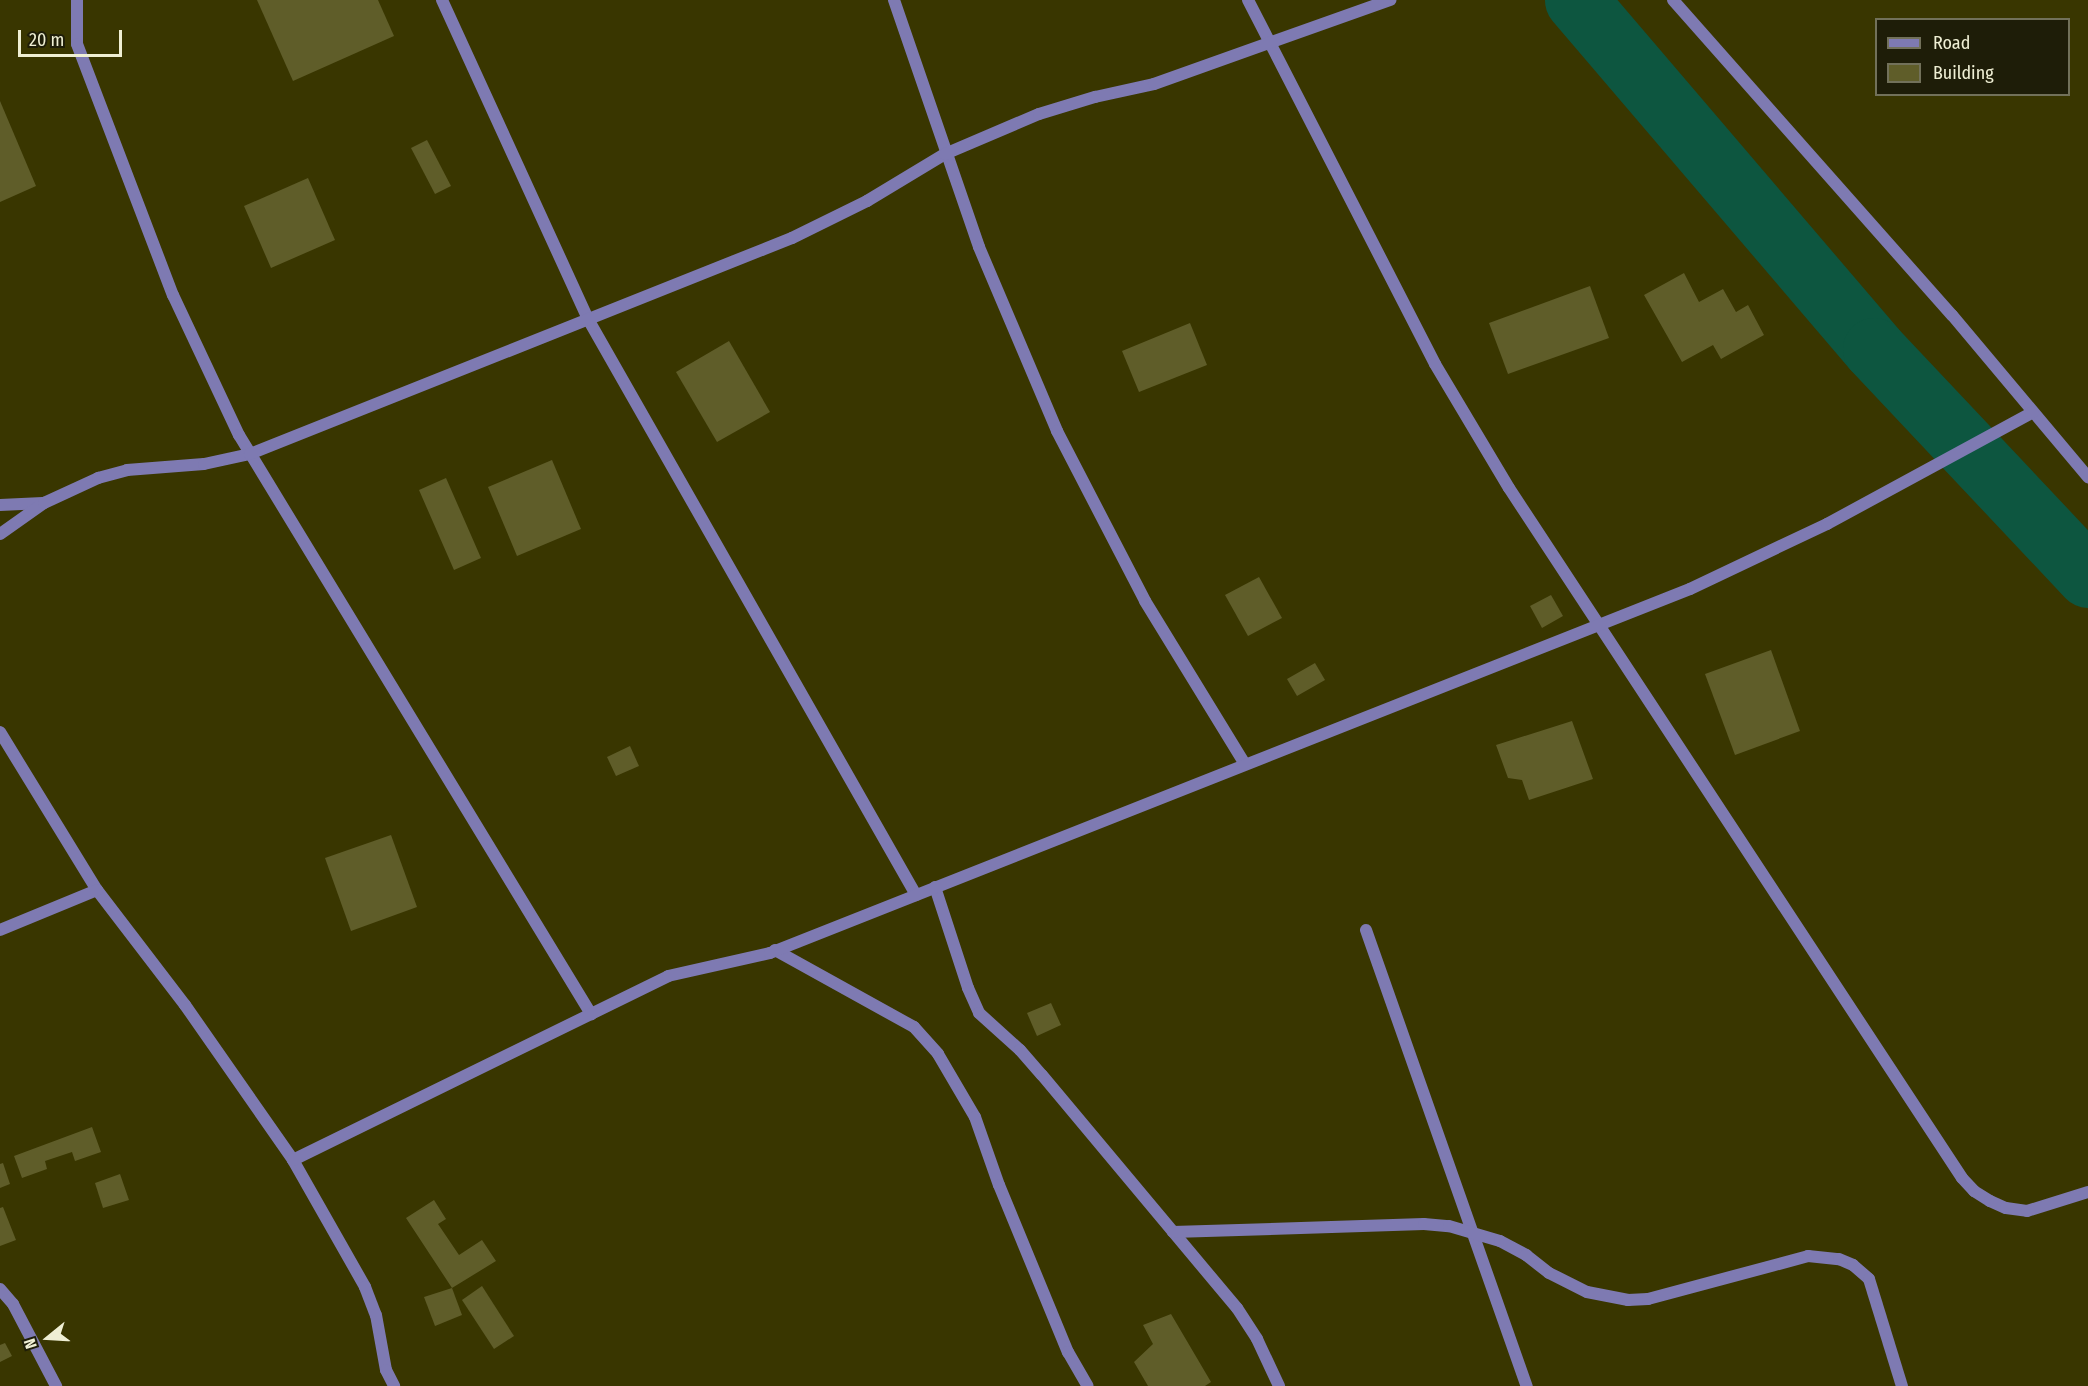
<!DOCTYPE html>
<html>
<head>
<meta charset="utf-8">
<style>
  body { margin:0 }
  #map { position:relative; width:2088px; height:1386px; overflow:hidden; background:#393600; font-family:"Fira Sans Condensed",sans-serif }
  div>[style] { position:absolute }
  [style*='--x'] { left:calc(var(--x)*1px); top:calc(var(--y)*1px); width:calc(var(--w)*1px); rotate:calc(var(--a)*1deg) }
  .river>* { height:63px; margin:-31.5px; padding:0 31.5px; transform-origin:31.5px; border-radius:31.5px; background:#0d5640 }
  .building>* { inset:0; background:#5f5d29 }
  .street>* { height:12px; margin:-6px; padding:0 6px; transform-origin:6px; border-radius:6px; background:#7e7ab2 }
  span { translate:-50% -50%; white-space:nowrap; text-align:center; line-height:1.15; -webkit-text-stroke:4.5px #1e1d08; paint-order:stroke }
  .legend { position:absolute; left:1875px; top:18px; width:195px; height:78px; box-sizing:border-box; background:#1e1d08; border:2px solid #72715a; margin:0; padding:8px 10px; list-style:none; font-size:18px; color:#efefd4 }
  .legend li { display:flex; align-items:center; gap:12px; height:30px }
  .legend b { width:30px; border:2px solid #72715a }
  .north { position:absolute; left:18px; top:1308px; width:60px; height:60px; -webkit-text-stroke:4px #1e1d08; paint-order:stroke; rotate:252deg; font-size:16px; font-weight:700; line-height:24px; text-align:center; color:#efefd4 }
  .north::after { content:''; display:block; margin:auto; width:21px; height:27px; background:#efefd4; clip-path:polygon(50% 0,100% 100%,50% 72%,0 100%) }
  .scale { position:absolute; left:18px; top:30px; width:104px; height:27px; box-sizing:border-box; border:3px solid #efefd4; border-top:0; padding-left:8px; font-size:18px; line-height:21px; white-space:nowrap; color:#efefd4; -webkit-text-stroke:4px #1e1d08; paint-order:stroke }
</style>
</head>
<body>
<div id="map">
  <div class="river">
    <div style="--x:1576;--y:0;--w:459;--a:49.5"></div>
    <div style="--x:1874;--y:349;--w:312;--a:46.7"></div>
  </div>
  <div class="building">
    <div style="clip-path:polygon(257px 0,378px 0,394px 36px,293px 81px)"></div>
    <div style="clip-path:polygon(0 101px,36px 186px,0 202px)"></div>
    <div style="clip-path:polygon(427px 140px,451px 186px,435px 194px,411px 148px)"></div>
    <div style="clip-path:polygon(308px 178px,335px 240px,271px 268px,244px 206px)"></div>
    <div style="clip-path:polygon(1684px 273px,1699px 302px,1723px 289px,1736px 312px,1748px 305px,1764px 335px,1721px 359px,1713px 345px,1682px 362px,1644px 295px)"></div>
    <div style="clip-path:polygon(1590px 286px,1609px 338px,1508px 374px,1489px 323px)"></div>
    <div style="clip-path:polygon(1190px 323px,1207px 365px,1139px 392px,1122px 351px)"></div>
    <div style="clip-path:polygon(729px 341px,770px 412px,717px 442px,676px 372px)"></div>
    <div style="clip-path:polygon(552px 460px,581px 529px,517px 556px,488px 487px)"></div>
    <div style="clip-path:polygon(446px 478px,481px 558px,454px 570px,419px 490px)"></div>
    <div style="clip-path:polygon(1259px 577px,1282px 618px,1248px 636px,1225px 595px)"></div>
    <div style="clip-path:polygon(1551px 595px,1563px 616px,1542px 628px,1530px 606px)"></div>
    <div style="clip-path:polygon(1771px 650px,1800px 731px,1735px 755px,1705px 674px)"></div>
    <div style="clip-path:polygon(1315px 663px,1325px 680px,1297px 696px,1287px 679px)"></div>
    <div style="clip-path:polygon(1572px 721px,1593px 779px,1529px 800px,1522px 780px,1508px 778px,1496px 745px)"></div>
    <div style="clip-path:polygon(630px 746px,639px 766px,616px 776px,607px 757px)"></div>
    <div style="clip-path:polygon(391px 835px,417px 907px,351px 931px,325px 858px)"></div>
    <div style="clip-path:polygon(1051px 1003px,1061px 1025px,1037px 1036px,1027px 1013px)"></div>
    <div style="clip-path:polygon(92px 1127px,101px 1152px,75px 1161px,72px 1152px,45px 1161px,47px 1169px,22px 1178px,14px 1156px)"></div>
    <div style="clip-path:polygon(3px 1163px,10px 1184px,0 1188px,0 1164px)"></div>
    <div style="clip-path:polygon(120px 1174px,129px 1200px,103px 1208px,95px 1183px)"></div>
    <div style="clip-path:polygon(434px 1200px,446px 1219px,438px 1224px,459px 1255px,482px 1240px,496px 1261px,452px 1288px,406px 1218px)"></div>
    <div style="clip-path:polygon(3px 1207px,16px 1240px,0 1246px,0 1208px)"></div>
    <div style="clip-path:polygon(482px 1286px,514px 1336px,494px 1349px,462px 1300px)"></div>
    <div style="clip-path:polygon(452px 1288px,462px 1315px,435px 1326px,424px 1297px)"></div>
    <div style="clip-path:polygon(1171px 1314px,1211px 1382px,1205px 1386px,1148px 1386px,1134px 1362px,1153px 1344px,1143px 1325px)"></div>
    <div style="clip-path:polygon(5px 1343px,12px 1356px,0 1362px,0 1345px)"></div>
  </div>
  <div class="street">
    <div style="--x:77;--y:0;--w:44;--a:90"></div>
    <div style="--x:77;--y:44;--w:269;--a:69.1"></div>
    <div style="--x:173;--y:295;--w:155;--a:64.8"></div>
    <div style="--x:239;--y:435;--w:678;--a:58.7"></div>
    <div style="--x:442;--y:0;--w:351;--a:65.4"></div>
    <div style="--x:588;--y:319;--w:663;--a:60.34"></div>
    <div style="--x:894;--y:0;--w:261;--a:71"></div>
    <div style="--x:979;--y:247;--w:200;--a:67"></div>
    <div style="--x:1057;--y:431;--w:191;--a:62.6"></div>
    <div style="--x:1145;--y:601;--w:191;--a:58.5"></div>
    <div style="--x:1248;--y:0;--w:409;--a:62.8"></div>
    <div style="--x:1435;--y:364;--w:144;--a:59.2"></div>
    <div style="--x:1509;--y:488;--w:825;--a:56.71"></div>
    <div style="--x:1962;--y:1178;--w:18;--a:47"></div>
    <div style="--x:1974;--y:1191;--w:19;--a:32"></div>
    <div style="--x:1990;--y:1201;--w:17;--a:24"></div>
    <div style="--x:2006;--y:1208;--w:21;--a:8"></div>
    <div style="--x:2027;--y:1211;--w:64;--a:-17.3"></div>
    <div style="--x:1673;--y:0;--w:421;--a:48.5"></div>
    <div style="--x:1952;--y:315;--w:212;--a:50"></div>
    <div style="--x:0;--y:505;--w:43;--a:-2.7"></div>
    <div style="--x:0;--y:534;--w:54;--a:-35.2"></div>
    <div style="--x:44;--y:503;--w:60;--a:-24.8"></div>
    <div style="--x:98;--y:478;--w:30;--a:-15"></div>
    <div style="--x:127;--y:470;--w:77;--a:-4.5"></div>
    <div style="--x:204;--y:464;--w:47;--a:-12.3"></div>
    <div style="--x:250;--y:454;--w:583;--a:-21.73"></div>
    <div style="--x:792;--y:238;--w:84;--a:-26.3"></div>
    <div style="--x:867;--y:201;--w:91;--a:-31.1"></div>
    <div style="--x:945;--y:154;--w:102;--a:-23.1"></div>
    <div style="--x:1039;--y:114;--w:59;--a:-16.9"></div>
    <div style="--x:1095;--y:97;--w:60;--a:-12.4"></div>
    <div style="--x:1154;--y:84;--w:251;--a:-19.6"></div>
    <div style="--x:0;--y:732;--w:185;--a:58.5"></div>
    <div style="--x:97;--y:890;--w:145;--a:52.6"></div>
    <div style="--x:185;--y:1005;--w:189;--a:55.1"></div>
    <div style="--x:293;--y:1160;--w:146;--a:60.4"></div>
    <div style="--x:365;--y:1287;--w:30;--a:69"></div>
    <div style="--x:376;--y:1315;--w:56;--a:79.7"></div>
    <div style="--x:386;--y:1370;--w:18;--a:63"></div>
    <div style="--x:935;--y:887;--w:106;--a:71.9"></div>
    <div style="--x:968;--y:988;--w:27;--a:66"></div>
    <div style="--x:979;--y:1013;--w:55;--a:42.1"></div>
    <div style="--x:1020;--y:1050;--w:33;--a:49"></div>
    <div style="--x:1042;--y:1075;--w:304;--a:50.1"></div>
    <div style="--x:1237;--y:1308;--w:37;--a:57"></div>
    <div style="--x:1257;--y:1339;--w:52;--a:64.9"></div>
    <div style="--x:0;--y:930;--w:105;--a:-22.4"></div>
    <div style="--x:1366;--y:930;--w:484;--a:70.6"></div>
    <div style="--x:775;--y:950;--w:159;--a:29"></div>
    <div style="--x:914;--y:1027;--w:36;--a:48"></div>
    <div style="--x:938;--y:1054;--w:73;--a:59.6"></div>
    <div style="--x:975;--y:1117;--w:72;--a:70.6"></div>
    <div style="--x:999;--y:1185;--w:181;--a:67.6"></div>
    <div style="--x:1068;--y:1352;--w:39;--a:60"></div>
    <div style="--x:293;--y:1160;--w:418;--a:-26.1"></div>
    <div style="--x:668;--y:976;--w:105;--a:-12.7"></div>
    <div style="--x:770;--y:953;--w:989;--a:-21.59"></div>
    <div style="--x:1690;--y:589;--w:152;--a:-25.4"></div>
    <div style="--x:1827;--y:524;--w:234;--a:-28.5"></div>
    <div style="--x:1173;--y:1232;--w:251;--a:-1.8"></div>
    <div style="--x:1424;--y:1224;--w:25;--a:5"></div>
    <div style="--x:1449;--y:1226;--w:53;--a:16.4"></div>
    <div style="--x:1500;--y:1241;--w:30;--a:28"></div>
    <div style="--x:1526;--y:1255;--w:29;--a:38"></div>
    <div style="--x:1549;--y:1273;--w:42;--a:26.6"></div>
    <div style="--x:1587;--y:1292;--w:42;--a:11"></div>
    <div style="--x:1628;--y:1300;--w:20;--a:-3"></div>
    <div style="--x:1648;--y:1299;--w:166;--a:-15"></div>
    <div style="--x:1808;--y:1256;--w:31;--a:6"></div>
    <div style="--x:1839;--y:1259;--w:15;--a:23"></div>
    <div style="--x:1853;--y:1265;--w:21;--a:41"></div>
    <div style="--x:1869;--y:1279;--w:112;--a:72.9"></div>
    <div style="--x:0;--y:1289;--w:20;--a:49"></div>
    <div style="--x:13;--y:1304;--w:93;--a:62.3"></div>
  </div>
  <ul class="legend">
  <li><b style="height:8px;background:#7e7ab2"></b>Road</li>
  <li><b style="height:16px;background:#5f5d29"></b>Building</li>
  </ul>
  <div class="north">N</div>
  <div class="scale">20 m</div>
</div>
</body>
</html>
